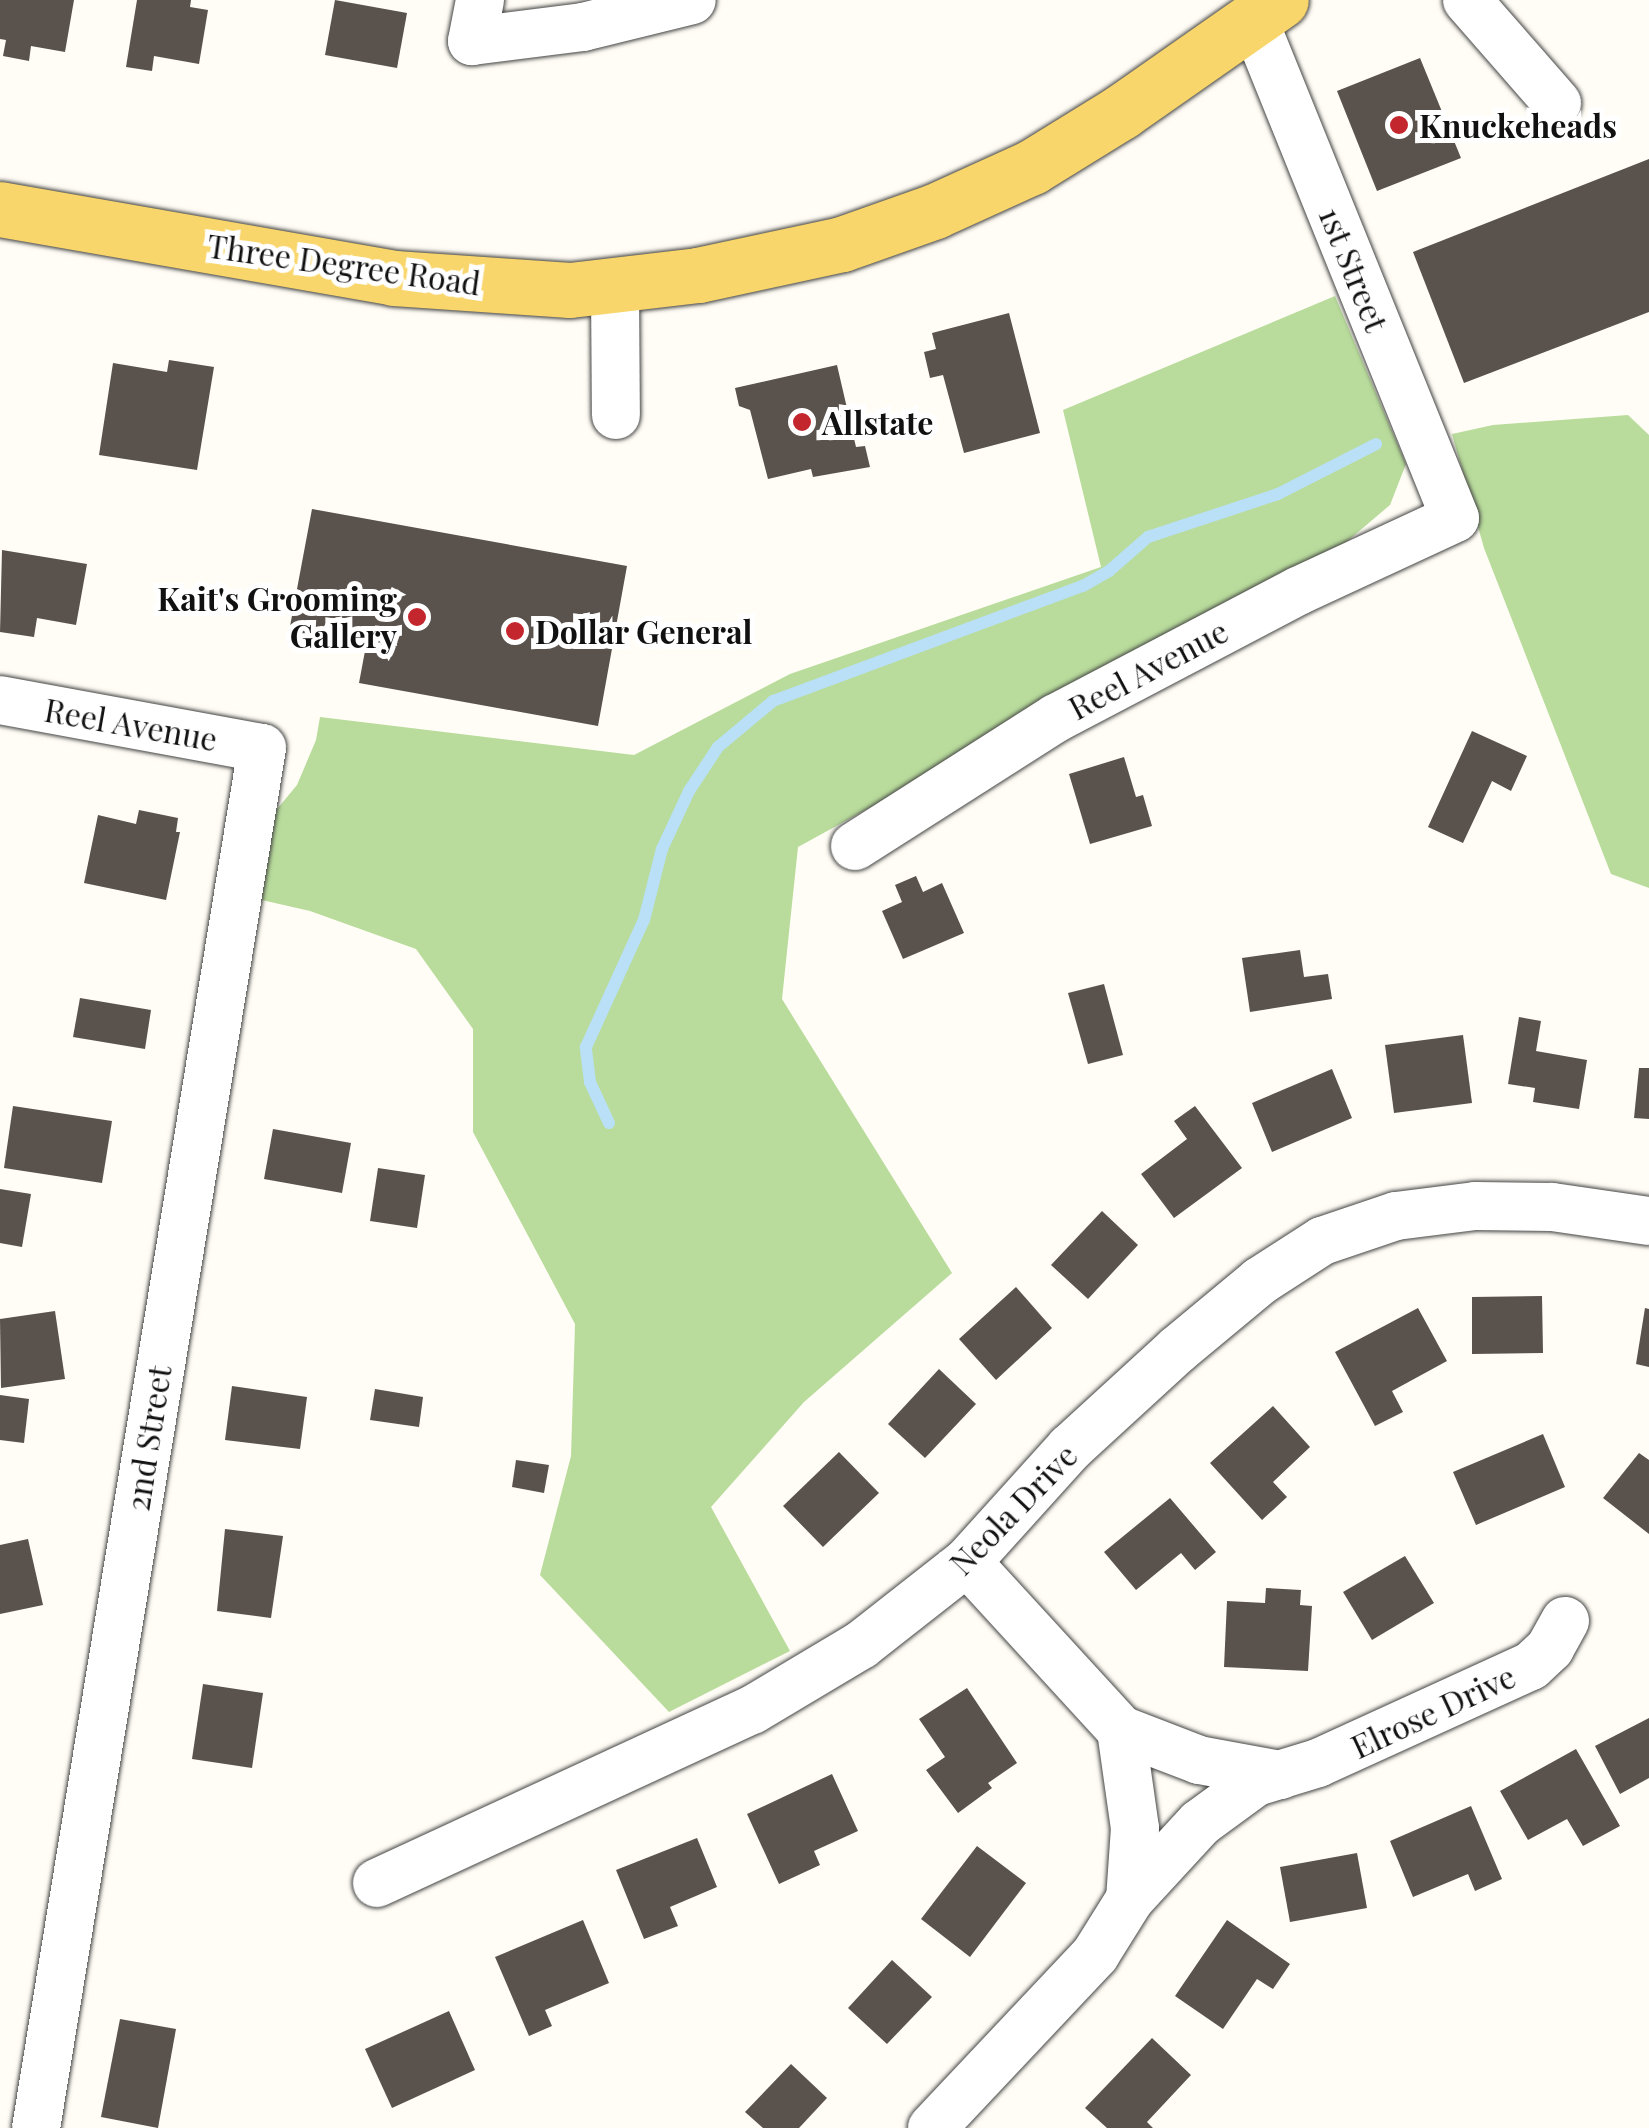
<!DOCTYPE html>
<html>
<head>
<meta charset="utf-8">
<style>
  body { margin:0 }
  #map { position:relative; width:1649px; height:2128px; overflow:hidden; background:#fffdf5; font-family:"Playfair Display",serif }
  div>[style] { position:absolute }
  [style*='--x'] { left:calc(var(--x)*1px); top:calc(var(--y)*1px); width:calc(var(--w)*1px); rotate:calc(var(--a)*1deg) }
  .forest>* { inset:0; background:#b9dc9c }
  .stream>* { height:12px; margin:-6px; padding:0 6px; transform-origin:6px; border-radius:6px; background:#b9e0f7 }
  .building>* { inset:0; background:#5a524d }
  .roads { filter:drop-shadow(0 0 2px #444) drop-shadow(0 0 2px #444) }
  .minor>* { height:48px; margin:-24px; padding:0 24px; transform-origin:24px; border-radius:24px; background:#fff }
  .major>* { height:55px; margin:-27.5px; padding:0 27.5px; transform-origin:27.5px; border-radius:27.5px; background:#f9d66b }
  .dots>* { width:28px; height:28px; translate:-50% -50%; box-sizing:border-box; border:5px solid #fff; border-radius:50% }
  span { translate:-50% -50%; white-space:nowrap; text-align:center; line-height:1.15; -webkit-text-stroke:10px #fff; paint-order:stroke }
  .poi-label { font-size:32px; color:#111; font-weight:700 }
  .left { translate:0 -50%; text-align:left }
  .right { translate:-100% -50%; text-align:right }
  .street-label { font-size:32px; color:#111 }
</style>
</head>
<body>
<div id="map">
  <div class="forest">
    <div style="clip-path:polygon(1335px 296px,1406px 464px,1390px 505px,1331px 555px,798px 847px,782px 999px,952px 1273px,804px 1402px,711px 1507px,790px 1651px,669px 1712px,540px 1575px,571px 1456px,575px 1324px,473px 1132px,473px 1029px,416px 949px,310px 911px,253px 898px,273px 814px,297px 785px,316px 740px,320px 717px,634px 755px,790px 674px,1101px 567px,1063px 410px)"></div>
    <div style="clip-path:polygon(1628px 415px,1649px 435px,1649px 888px,1611px 874px,1484px 548px,1452px 434px,1493px 425px)"></div>
  </div>
  <div class="stream">
    <div style="--x:609;--y:1123;--w:45;--a:-114.9"></div>
    <div style="--x:590;--y:1082;--w:35;--a:-97"></div>
    <div style="--x:586;--y:1047;--w:140;--a:-65.5"></div>
    <div style="--x:644;--y:920;--w:73;--a:-75.8"></div>
    <div style="--x:662;--y:849;--w:64;--a:-65"></div>
    <div style="--x:689;--y:791;--w:53;--a:-56.6"></div>
    <div style="--x:718;--y:747;--w:72;--a:-39.9"></div>
    <div style="--x:773;--y:701;--w:331;--a:-20.4"></div>
    <div style="--x:1083;--y:586;--w:30;--a:-30"></div>
    <div style="--x:1109;--y:571;--w:52;--a:-41.1"></div>
    <div style="--x:1148;--y:537;--w:137;--a:-18.3"></div>
    <div style="--x:1278;--y:494;--w:110;--a:-27"></div>
  </div>
  <div class="building">
    <div style="clip-path:polygon(0 0,74px 0,65px 52px,31px 46px,29px 61px,3px 56px,6px 40px,0 39px)"></div>
    <div style="clip-path:polygon(137px 0,191px 0,190px 7px,208px 10px,199px 64px,154px 56px,152px 71px,126px 67px)"></div>
    <div style="clip-path:polygon(335px 0,407px 13px,397px 68px,325px 55px)"></div>
    <div style="clip-path:polygon(1420px 58px,1461px 158px,1377px 191px,1337px 91px)"></div>
    <div style="clip-path:polygon(1649px 159px,1649px 312px,1464px 383px,1413px 252px)"></div>
    <div style="clip-path:polygon(1009px 313px,1040px 433px,964px 453px,943px 375px,930px 378px,924px 352px,936px 349px,932px 333px)"></div>
    <div style="clip-path:polygon(169px 360px,214px 367px,197px 470px,99px 455px,113px 363px,167px 372px)"></div>
    <div style="clip-path:polygon(837px 365px,856px 447px,865px 446px,870px 467px,813px 477px,811px 469px,768px 479px,750px 410px,739px 406px,735px 388px)"></div>
    <div style="clip-path:polygon(312px 509px,627px 566px,598px 726px,359px 683px,365px 651px,288px 637px)"></div>
    <div style="clip-path:polygon(2px 550px,87px 564px,76px 625px,37px 618px,34px 637px,0 632px)"></div>
    <div style="clip-path:polygon(1472px 731px,1527px 756px,1511px 791px,1492px 781px,1463px 843px,1428px 827px)"></div>
    <div style="clip-path:polygon(1124px 757px,1136px 797px,1143px 795px,1152px 826px,1090px 844px,1069px 774px)"></div>
    <div style="clip-path:polygon(139px 810px,178px 818px,176px 832px,180px 832px,166px 900px,84px 883px,98px 815px,136px 824px)"></div>
    <div style="clip-path:polygon(916px 876px,923px 892px,942px 883px,964px 933px,903px 959px,882px 911px,902px 902px,895px 885px)"></div>
    <div style="clip-path:polygon(1300px 950px,1304px 977px,1328px 974px,1332px 999px,1250px 1012px,1242px 958px)"></div>
    <div style="clip-path:polygon(1104px 984px,1123px 1055px,1088px 1064px,1068px 993px)"></div>
    <div style="clip-path:polygon(80px 998px,151px 1010px,145px 1049px,73px 1037px)"></div>
    <div style="clip-path:polygon(1519px 1017px,1541px 1021px,1536px 1051px,1587px 1060px,1579px 1109px,1533px 1102px,1535px 1088px,1508px 1084px)"></div>
    <div style="clip-path:polygon(1463px 1035px,1472px 1103px,1394px 1113px,1385px 1045px)"></div>
    <div style="clip-path:polygon(1639px 1068px,1649px 1068px,1649px 1119px,1634px 1118px)"></div>
    <div style="clip-path:polygon(1332px 1069px,1352px 1118px,1272px 1152px,1252px 1103px)"></div>
    <div style="clip-path:polygon(13px 1106px,112px 1121px,102px 1183px,4px 1168px)"></div>
    <div style="clip-path:polygon(1195px 1106px,1242px 1168px,1174px 1218px,1141px 1174px,1187px 1139px,1174px 1121px)"></div>
    <div style="clip-path:polygon(273px 1129px,351px 1143px,342px 1193px,264px 1179px)"></div>
    <div style="clip-path:polygon(378px 1168px,425px 1175px,417px 1228px,370px 1221px)"></div>
    <div style="clip-path:polygon(0 1189px,31px 1194px,22px 1247px,0 1243px)"></div>
    <div style="clip-path:polygon(1102px 1211px,1138px 1245px,1088px 1299px,1051px 1265px)"></div>
    <div style="clip-path:polygon(1016px 1287px,1052px 1328px,996px 1380px,959px 1339px)"></div>
    <div style="clip-path:polygon(1542px 1296px,1543px 1353px,1472px 1354px,1472px 1297px)"></div>
    <div style="clip-path:polygon(1418px 1308px,1447px 1361px,1392px 1391px,1403px 1412px,1375px 1426px,1335px 1352px)"></div>
    <div style="clip-path:polygon(1645px 1308px,1649px 1309px,1649px 1367px,1636px 1364px)"></div>
    <div style="clip-path:polygon(55px 1311px,65px 1379px,1px 1388px,0 1319px)"></div>
    <div style="clip-path:polygon(939px 1369px,976px 1404px,925px 1458px,888px 1424px)"></div>
    <div style="clip-path:polygon(232px 1386px,307px 1397px,300px 1449px,225px 1440px)"></div>
    <div style="clip-path:polygon(375px 1389px,423px 1397px,419px 1427px,370px 1420px)"></div>
    <div style="clip-path:polygon(0 1395px,29px 1399px,24px 1443px,0 1440px)"></div>
    <div style="clip-path:polygon(1273px 1406px,1310px 1447px,1273px 1482px,1287px 1497px,1262px 1520px,1210px 1463px)"></div>
    <div style="clip-path:polygon(1543px 1434px,1565px 1487px,1476px 1525px,1453px 1472px)"></div>
    <div style="clip-path:polygon(839px 1452px,879px 1493px,823px 1547px,783px 1506px)"></div>
    <div style="clip-path:polygon(1639px 1453px,1649px 1460px,1649px 1534px,1603px 1498px)"></div>
    <div style="clip-path:polygon(516px 1460px,549px 1465px,544px 1493px,512px 1487px)"></div>
    <div style="clip-path:polygon(1170px 1498px,1216px 1552px,1195px 1570px,1181px 1553px,1136px 1590px,1104px 1552px)"></div>
    <div style="clip-path:polygon(225px 1529px,283px 1536px,271px 1618px,217px 1611px)"></div>
    <div style="clip-path:polygon(28px 1539px,43px 1605px,0 1614px,0 1545px)"></div>
    <div style="clip-path:polygon(1405px 1556px,1434px 1603px,1372px 1640px,1343px 1592px)"></div>
    <div style="clip-path:polygon(1266px 1588px,1301px 1590px,1300px 1605px,1312px 1606px,1308px 1671px,1224px 1667px,1227px 1601px,1265px 1603px)"></div>
    <div style="clip-path:polygon(203px 1684px,263px 1693px,252px 1768px,192px 1759px)"></div>
    <div style="clip-path:polygon(967px 1688px,1017px 1763px,988px 1783px,992px 1788px,958px 1813px,926px 1770px,945px 1757px,919px 1719px)"></div>
    <div style="clip-path:polygon(1649px 1718px,1649px 1778px,1620px 1794px,1595px 1746px)"></div>
    <div style="clip-path:polygon(1576px 1749px,1620px 1826px,1583px 1846px,1567px 1819px,1528px 1840px,1500px 1791px)"></div>
    <div style="clip-path:polygon(832px 1774px,858px 1831px,814px 1851px,820px 1865px,779px 1884px,747px 1814px)"></div>
    <div style="clip-path:polygon(1471px 1806px,1502px 1879px,1475px 1891px,1468px 1874px,1413px 1897px,1390px 1841px)"></div>
    <div style="clip-path:polygon(697px 1838px,717px 1887px,670px 1907px,678px 1926px,644px 1939px,616px 1870px)"></div>
    <div style="clip-path:polygon(977px 1846px,1026px 1883px,970px 1957px,921px 1919px)"></div>
    <div style="clip-path:polygon(1357px 1853px,1367px 1908px,1290px 1922px,1280px 1867px)"></div>
    <div style="clip-path:polygon(583px 1920px,609px 1983px,545px 2010px,552px 2026px,529px 2036px,495px 1957px)"></div>
    <div style="clip-path:polygon(1227px 1920px,1290px 1964px,1273px 1989px,1257px 1979px,1223px 2029px,1175px 1996px)"></div>
    <div style="clip-path:polygon(892px 1960px,932px 1997px,887px 2044px,848px 2008px)"></div>
    <div style="clip-path:polygon(449px 2011px,475px 2070px,392px 2108px,365px 2049px)"></div>
    <div style="clip-path:polygon(120px 2019px,176px 2029px,158px 2128px,101px 2117px)"></div>
    <div style="clip-path:polygon(1152px 2038px,1191px 2075px,1147px 2122px,1153px 2128px,1107px 2128px,1085px 2108px)"></div>
    <div style="clip-path:polygon(791px 2064px,827px 2098px,799px 2128px,763px 2128px,745px 2112px)"></div>
  </div>
  <div class="roads">
    <div class="minor">
      <div style="--x:480;--y:0;--w:42;--a:101"></div>
      <div style="--x:472;--y:41;--w:112;--a:-7.2"></div>
      <div style="--x:583;--y:27;--w:112;--a:-13.9"></div>
      <div style="--x:1467;--y:0;--w:137;--a:48.9"></div>
      <div style="--x:615;--y:287;--w:128;--a:89.6"></div>
      <div style="--x:0;--y:700;--w:266;--a:10.4"></div>
      <div style="--x:262;--y:748;--w:1398;--a:99.3"></div>
      <div style="--x:855;--y:846;--w:238;--a:-32.5"></div>
      <div style="--x:1056;--y:718;--w:273;--a:-27.7"></div>
      <div style="--x:1298;--y:591;--w:173;--a:-24.9"></div>
      <div style="--x:1455;--y:518;--w:536;--a:-112.02"></div>
      <div style="--x:967;--y:1562;--w:228;--a:47.5"></div>
      <div style="--x:1121;--y:1730;--w:84;--a:21"></div>
      <div style="--x:1199;--y:1760;--w:83;--a:10.4"></div>
      <div style="--x:1121;--y:1730;--w:99;--a:81.9"></div>
      <div style="--x:1135;--y:1828;--w:71;--a:94"></div>
      <div style="--x:377;--y:1883;--w:413;--a:-24.8"></div>
      <div style="--x:752;--y:1710;--w:127;--a:-30.8"></div>
      <div style="--x:861;--y:1645;--w:135;--a:-38.1"></div>
      <div style="--x:967;--y:1562;--w:154;--a:-47.9"></div>
      <div style="--x:1070;--y:1448;--w:145;--a:-42.5"></div>
      <div style="--x:1177;--y:1350;--w:108;--a:-39.7"></div>
      <div style="--x:1260;--y:1281;--w:74;--a:-32.8"></div>
      <div style="--x:1322;--y:1241;--w:78;--a:-18.7"></div>
      <div style="--x:1396;--y:1216;--w:80;--a:-7.2"></div>
      <div style="--x:1475;--y:1206;--w:77;--a:0.7"></div>
      <div style="--x:1552;--y:1207;--w:98;--a:8.2"></div>
      <div style="--x:932;--y:2128;--w:238;--a:-46.7"></div>
      <div style="--x:1095;--y:1955;--w:66;--a:-58"></div>
      <div style="--x:1130;--y:1899;--w:103;--a:-47.4"></div>
      <div style="--x:1200;--y:1823;--w:69;--a:-36.2"></div>
      <div style="--x:1256;--y:1782;--w:65;--a:-17"></div>
      <div style="--x:1318;--y:1763;--w:234;--a:-24.5"></div>
      <div style="--x:1531;--y:1666;--w:26;--a:-43"></div>
      <div style="--x:1550;--y:1648;--w:31;--a:-61"></div>
    </div>
    <div class="major">
      <div style="--x:0;--y:209;--w:400;--a:9.9"></div>
      <div style="--x:394;--y:278;--w:176;--a:3.9"></div>
      <div style="--x:570;--y:290;--w:129;--a:-6.7"></div>
      <div style="--x:698;--y:275;--w:147;--a:-12.1"></div>
      <div style="--x:842;--y:244;--w:99;--a:-19.5"></div>
      <div style="--x:935;--y:211;--w:107;--a:-24.4"></div>
      <div style="--x:1032;--y:167;--w:105;--a:-31.7"></div>
      <div style="--x:1121;--y:112;--w:195;--a:-35"></div>
    </div>
  </div>
  <div class="dots">
    <div style="left:1399px;top:125px;background:#c4262e"></div>
    <div style="left:802px;top:422px;background:#c4262e"></div>
    <div style="left:417px;top:617px;background:#c4262e"></div>
    <div style="left:515px;top:631px;background:#c4262e"></div>
  </div>
  <div class="poi-label">
    <span class="left" style="left:1419px;top:125px">Knuckeheads</span>
    <span class="left" style="left:822px;top:422px">Allstate</span>
    <span class="right" style="left:397px;top:617px">Kait's Grooming<br>Gallery</span>
    <span class="left" style="left:535px;top:631px">Dollar General</span>
  </div>
  <div class="street-label">
    <span style="left:344px;top:264px;rotate:8deg">Three Degree Road</span>
    <span style="left:1354px;top:269px;rotate:68deg">1st Street</span>
    <span style="left:1148px;top:669px;rotate:-28deg">Reel Avenue</span>
    <span style="left:131px;top:724px;rotate:10deg">Reel Avenue</span>
    <span style="left:148px;top:1438px;rotate:-81deg">2nd Street</span>
    <span style="left:1013px;top:1509px;rotate:-46deg">Neola Drive</span>
    <span style="left:1433px;top:1711px;rotate:-25deg">Elrose Drive</span>
  </div>
</div>
</body>
</html>
